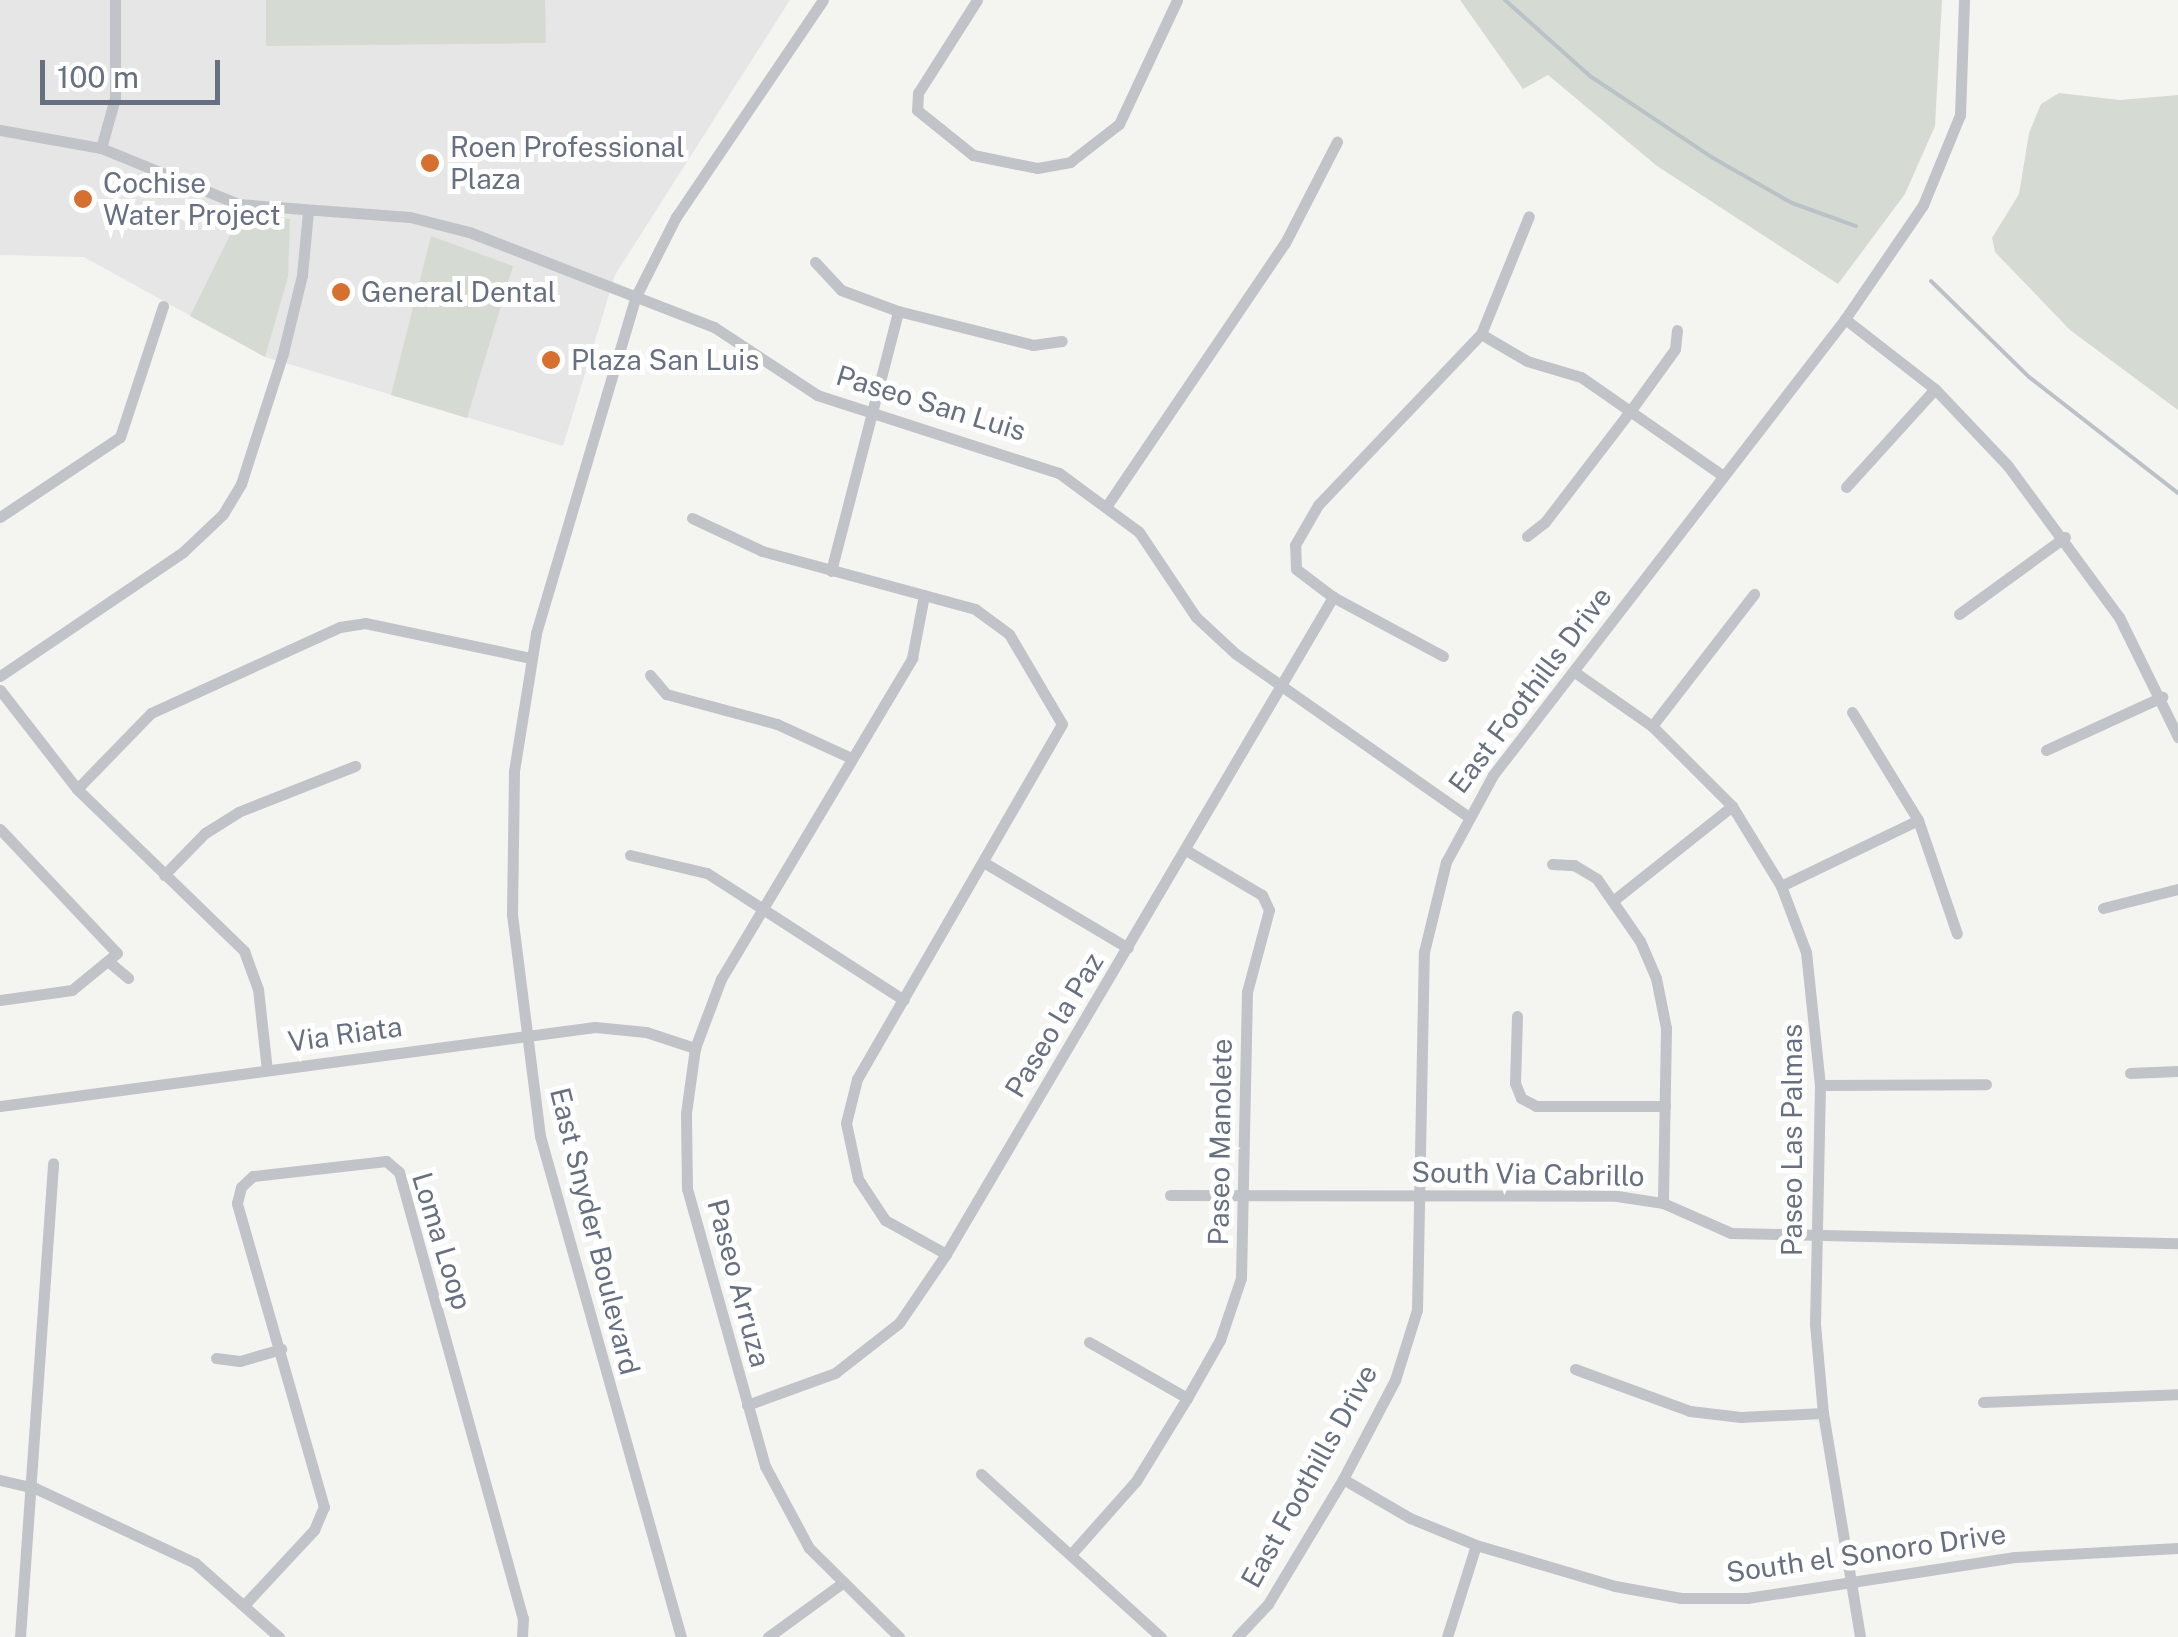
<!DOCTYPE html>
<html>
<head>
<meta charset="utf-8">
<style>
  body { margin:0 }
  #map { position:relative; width:2178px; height:1637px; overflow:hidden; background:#f4f5f1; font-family:"Public Sans",sans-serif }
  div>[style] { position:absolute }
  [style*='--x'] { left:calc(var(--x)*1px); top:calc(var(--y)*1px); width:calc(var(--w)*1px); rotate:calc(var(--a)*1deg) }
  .built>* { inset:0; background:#e5e6e5 }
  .green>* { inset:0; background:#d5dbd3 }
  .stream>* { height:4px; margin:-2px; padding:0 2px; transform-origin:2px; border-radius:2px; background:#bac2c8 }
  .minor>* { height:11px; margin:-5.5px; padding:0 5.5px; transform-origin:5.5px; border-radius:5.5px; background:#c0c3c7 }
  .dots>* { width:28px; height:28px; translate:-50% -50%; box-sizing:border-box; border:5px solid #fff; border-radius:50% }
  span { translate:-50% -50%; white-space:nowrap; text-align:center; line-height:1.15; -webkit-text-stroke:10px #fff; paint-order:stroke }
  .poi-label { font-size:28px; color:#667080 }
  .left { translate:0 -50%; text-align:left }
  .street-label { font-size:28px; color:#667080 }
  .scale { position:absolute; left:40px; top:60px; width:180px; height:45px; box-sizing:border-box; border:5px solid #667080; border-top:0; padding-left:12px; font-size:30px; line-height:35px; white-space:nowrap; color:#667080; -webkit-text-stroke:8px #fff; paint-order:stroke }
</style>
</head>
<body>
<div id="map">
  <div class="built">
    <div style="clip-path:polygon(0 0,790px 0,615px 275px,563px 446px,265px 357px,84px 257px,0 255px)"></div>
  </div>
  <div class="green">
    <div style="clip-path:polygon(266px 0,545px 0,546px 43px,266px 46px)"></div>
    <div style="clip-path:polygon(1460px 0,1942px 0,1935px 126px,1905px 194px,1838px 284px,1657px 166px,1548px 75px,1523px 89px)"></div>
    <div style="clip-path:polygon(2059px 93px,2120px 100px,2178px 95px,2178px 410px,2070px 330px,1995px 252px,1992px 238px,2019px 194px,2029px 133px,2041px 104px)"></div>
    <div style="clip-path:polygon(240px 215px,290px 219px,288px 277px,265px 357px,190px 316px)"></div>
    <div style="clip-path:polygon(431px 236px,513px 266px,467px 418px,391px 395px)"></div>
  </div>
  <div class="stream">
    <div style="--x:1505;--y:0;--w:114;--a:41.8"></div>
    <div style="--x:1590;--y:76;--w:148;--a:33.7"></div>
    <div style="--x:1713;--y:158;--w:91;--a:29.7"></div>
    <div style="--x:1792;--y:203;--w:68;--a:19.8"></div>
    <div style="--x:1931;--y:281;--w:137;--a:44.4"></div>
    <div style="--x:2029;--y:377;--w:189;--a:37.9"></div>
  </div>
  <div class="minor">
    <div style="--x:977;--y:0;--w:110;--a:122.4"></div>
    <div style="--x:918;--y:93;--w:17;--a:93"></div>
    <div style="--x:917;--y:110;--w:72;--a:38.8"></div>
    <div style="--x:973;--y:155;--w:65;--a:11.5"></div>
    <div style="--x:1037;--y:168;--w:34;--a:-10"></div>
    <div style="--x:1070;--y:162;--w:62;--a:-37.8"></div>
    <div style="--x:1119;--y:124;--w:137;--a:-64.9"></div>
    <div style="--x:0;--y:130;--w:103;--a:10.1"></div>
    <div style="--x:101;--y:148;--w:148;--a:22.2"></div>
    <div style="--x:238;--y:204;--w:172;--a:4.3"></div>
    <div style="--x:410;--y:217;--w:61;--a:14.3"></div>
    <div style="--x:469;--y:232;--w:263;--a:21.2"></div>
    <div style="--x:714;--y:327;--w:123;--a:33.4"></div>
    <div style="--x:817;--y:395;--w:254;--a:17.9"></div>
    <div style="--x:1059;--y:473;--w:99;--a:36.4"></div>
    <div style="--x:1139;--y:532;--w:102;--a:56.2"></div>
    <div style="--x:1196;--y:617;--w:54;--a:42.8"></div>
    <div style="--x:1236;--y:654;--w:282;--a:35"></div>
    <div style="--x:101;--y:148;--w:52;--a:-74.4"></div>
    <div style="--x:115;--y:98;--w:98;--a:-90"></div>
    <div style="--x:815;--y:262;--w:38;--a:47"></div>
    <div style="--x:841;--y:290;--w:61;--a:20.2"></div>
    <div style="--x:898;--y:311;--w:139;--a:14.1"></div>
    <div style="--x:1033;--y:345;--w:29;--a:-8"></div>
    <div style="--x:1845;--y:319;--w:114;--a:37.9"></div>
    <div style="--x:1935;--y:389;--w:106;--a:46.5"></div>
    <div style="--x:2008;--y:466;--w:187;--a:53.7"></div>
    <div style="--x:2119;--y:617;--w:134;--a:63.8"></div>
    <div style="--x:1481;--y:334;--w:53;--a:30.4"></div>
    <div style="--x:1527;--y:361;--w:56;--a:16.5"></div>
    <div style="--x:1581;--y:377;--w:172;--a:34.8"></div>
    <div style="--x:1846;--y:487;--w:132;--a:-47.8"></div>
    <div style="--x:1108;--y:504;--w:315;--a:-55.9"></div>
    <div style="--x:1285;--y:243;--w:114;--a:-62.8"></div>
    <div style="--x:0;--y:517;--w:144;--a:-33.7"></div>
    <div style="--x:120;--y:437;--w:138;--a:-71.8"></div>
    <div style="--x:692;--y:518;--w:77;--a:25.2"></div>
    <div style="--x:762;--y:551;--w:221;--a:15.2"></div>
    <div style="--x:975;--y:609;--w:42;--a:36.3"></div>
    <div style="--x:1009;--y:634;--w:104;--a:59.5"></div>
    <div style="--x:1062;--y:724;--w:410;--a:120"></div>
    <div style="--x:857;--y:1079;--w:45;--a:104"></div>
    <div style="--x:846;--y:1123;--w:57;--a:77.9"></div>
    <div style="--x:858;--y:1179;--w:49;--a:56.6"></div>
    <div style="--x:885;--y:1220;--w:70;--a:29.1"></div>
    <div style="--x:1527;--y:536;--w:23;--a:-38"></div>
    <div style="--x:1545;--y:522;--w:141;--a:-52.5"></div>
    <div style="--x:1631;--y:410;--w:75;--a:-54.2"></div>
    <div style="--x:1675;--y:349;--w:19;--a:-84"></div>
    <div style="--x:831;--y:571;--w:268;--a:-75.5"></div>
    <div style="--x:1959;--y:614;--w:131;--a:-36"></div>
    <div style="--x:1443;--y:656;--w:125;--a:-151.8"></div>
    <div style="--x:1333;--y:597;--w:46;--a:-142.9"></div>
    <div style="--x:1296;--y:569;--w:24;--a:-92"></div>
    <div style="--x:1295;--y:545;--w:46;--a:-60.1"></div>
    <div style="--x:1318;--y:505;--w:236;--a:-46.4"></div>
    <div style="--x:1481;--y:334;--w:127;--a:-67.9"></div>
    <div style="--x:1576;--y:673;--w:93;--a:34.9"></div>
    <div style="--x:1652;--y:726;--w:113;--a:45"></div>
    <div style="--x:1732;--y:806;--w:94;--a:58.5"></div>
    <div style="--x:1781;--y:886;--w:71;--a:69.3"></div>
    <div style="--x:1806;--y:952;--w:134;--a:84"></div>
    <div style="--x:1820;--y:1085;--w:239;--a:91.2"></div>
    <div style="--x:1815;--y:1324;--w:89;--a:84.9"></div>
    <div style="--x:1823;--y:1413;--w:227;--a:80.6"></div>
    <div style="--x:650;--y:675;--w:25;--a:50"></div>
    <div style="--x:666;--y:694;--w:115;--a:15.1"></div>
    <div style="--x:777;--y:724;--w:81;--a:24.7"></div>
    <div style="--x:0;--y:676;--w:221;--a:-34.1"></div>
    <div style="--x:183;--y:552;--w:55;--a:-43.5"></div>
    <div style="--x:223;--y:514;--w:35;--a:-59"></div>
    <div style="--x:241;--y:484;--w:138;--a:-72.2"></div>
    <div style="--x:283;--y:353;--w:80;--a:-76.3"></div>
    <div style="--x:302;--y:275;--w:64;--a:-84.6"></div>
    <div style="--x:0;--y:690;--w:125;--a:52.1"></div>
    <div style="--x:77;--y:789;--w:233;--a:44.1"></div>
    <div style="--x:244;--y:951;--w:40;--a:69.8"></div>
    <div style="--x:258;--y:989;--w:81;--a:83.7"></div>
    <div style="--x:1852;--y:712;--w:127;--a:58.6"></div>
    <div style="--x:1918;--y:820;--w:120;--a:71.1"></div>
    <div style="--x:1652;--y:726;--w:167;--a:-52.3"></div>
    <div style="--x:2046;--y:750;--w:128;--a:-24.6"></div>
    <div style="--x:77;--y:789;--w:106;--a:-45.8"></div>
    <div style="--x:151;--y:713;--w:208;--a:-24.5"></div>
    <div style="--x:340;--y:627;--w:25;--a:-9"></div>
    <div style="--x:365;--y:623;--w:170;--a:11.9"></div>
    <div style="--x:0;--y:829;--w:170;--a:46.7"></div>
    <div style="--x:117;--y:953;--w:58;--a:140.6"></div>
    <div style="--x:72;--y:990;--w:73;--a:172.1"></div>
    <div style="--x:630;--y:855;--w:79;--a:13.2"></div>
    <div style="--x:707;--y:873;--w:234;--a:32.8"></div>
    <div style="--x:985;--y:863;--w:166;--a:30.7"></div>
    <div style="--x:1552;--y:864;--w:22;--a:3"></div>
    <div style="--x:1574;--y:865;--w:27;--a:31"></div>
    <div style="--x:1597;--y:879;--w:75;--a:55.3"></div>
    <div style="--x:1640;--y:941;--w:40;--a:66.6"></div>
    <div style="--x:1656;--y:978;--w:51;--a:78.7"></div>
    <div style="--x:1666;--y:1028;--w:175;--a:91"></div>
    <div style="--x:164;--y:875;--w:59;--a:-45.7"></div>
    <div style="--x:205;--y:833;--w:39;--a:-32"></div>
    <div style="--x:238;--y:812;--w:126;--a:-21.5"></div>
    <div style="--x:1781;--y:886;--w:152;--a:-25.7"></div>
    <div style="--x:1614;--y:900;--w:151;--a:-38.5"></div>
    <div style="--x:2103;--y:908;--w:77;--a:-14.2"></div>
    <div style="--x:109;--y:962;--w:25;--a:40"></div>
    <div style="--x:1517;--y:1016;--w:67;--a:91.7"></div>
    <div style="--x:1515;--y:1083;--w:16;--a:68"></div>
    <div style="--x:1521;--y:1098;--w:17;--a:28"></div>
    <div style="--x:1536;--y:1106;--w:129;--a:0"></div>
    <div style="--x:2130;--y:1073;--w:48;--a:-2.4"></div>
    <div style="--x:1820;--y:1085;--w:166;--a:-0.3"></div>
    <div style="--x:0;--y:1106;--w:600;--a:-7.56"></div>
    <div style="--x:595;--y:1027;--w:51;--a:5.6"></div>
    <div style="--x:646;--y:1032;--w:52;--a:18.1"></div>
    <div style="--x:1170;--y:1195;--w:447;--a:0.1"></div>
    <div style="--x:1617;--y:1196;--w:47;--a:8.7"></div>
    <div style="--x:1663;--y:1203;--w:74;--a:23.8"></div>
    <div style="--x:1731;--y:1233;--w:447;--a:1.3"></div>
    <div style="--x:1089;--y:1342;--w:113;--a:29.7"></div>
    <div style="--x:216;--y:1358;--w:24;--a:7"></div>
    <div style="--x:240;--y:1361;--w:43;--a:-16.3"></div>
    <div style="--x:1575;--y:1369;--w:122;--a:20.1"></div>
    <div style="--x:1690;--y:1411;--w:51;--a:6.7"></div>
    <div style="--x:1741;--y:1417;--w:82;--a:-2.8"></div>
    <div style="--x:1983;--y:1402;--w:195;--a:-2.3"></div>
    <div style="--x:747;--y:1405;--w:94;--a:-20"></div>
    <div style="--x:835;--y:1373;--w:81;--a:-38"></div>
    <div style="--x:899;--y:1323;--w:83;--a:-55.7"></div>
    <div style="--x:946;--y:1254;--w:763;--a:-59.5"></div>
    <div style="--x:981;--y:1474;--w:243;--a:42.2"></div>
    <div style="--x:1343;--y:1479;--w:78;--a:30.2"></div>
    <div style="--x:1410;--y:1518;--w:71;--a:22.2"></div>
    <div style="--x:1476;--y:1545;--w:145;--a:16.4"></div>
    <div style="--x:1615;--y:1586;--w:67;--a:10.3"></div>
    <div style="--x:1681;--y:1598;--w:66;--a:0"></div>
    <div style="--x:1747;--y:1598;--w:271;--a:-8.7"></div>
    <div style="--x:2015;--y:1557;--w:163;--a:-3.2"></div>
    <div style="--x:0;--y:1480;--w:36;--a:13"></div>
    <div style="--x:35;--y:1488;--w:177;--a:25.1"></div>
    <div style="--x:195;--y:1563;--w:112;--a:41.4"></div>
    <div style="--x:1073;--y:1552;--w:95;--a:-48.4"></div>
    <div style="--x:1136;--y:1481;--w:97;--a:-58.4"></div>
    <div style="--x:1187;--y:1398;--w:67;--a:-60.4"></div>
    <div style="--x:1220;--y:1340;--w:65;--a:-71.3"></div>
    <div style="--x:1241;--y:1278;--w:286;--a:-88.8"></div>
    <div style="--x:1247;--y:992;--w:85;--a:-75"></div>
    <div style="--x:1269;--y:910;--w:17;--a:-115"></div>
    <div style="--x:1262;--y:895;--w:88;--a:-149.4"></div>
    <div style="--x:246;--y:1603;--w:100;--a:-47"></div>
    <div style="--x:314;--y:1530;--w:25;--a:-67"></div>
    <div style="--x:324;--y:1507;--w:316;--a:-106"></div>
    <div style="--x:237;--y:1203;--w:16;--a:-76"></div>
    <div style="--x:241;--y:1187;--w:16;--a:-43"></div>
    <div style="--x:253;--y:1176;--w:134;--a:-6.4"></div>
    <div style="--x:386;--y:1161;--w:17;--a:40"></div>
    <div style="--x:399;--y:1172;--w:463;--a:74.5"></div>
    <div style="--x:523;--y:1618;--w:19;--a:93"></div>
    <div style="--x:20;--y:1637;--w:475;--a:-86"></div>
    <div style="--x:681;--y:1637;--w:520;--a:-105.72"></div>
    <div style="--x:540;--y:1136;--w:223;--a:-97.2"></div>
    <div style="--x:512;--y:915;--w:144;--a:-89.2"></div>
    <div style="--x:514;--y:771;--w:140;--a:-80.9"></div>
    <div style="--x:536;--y:633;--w:349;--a:-73.5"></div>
    <div style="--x:635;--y:298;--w:91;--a:-63.2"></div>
    <div style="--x:676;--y:217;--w:262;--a:-55.9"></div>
    <div style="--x:768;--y:1637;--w:90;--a:-36"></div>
    <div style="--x:899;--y:1637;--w:127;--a:-135.3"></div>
    <div style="--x:809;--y:1548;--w:93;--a:-118.2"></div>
    <div style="--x:765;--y:1466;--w:288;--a:-105.7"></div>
    <div style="--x:687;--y:1189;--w:76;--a:-90.8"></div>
    <div style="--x:686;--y:1113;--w:66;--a:-82.1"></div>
    <div style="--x:695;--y:1048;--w:74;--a:-69.4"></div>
    <div style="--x:721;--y:979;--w:374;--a:-59.2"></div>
    <div style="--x:912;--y:658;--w:64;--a:-79.2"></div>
    <div style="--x:1237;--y:1637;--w:45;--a:-46.8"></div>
    <div style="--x:1268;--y:1604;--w:146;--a:-59"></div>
    <div style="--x:1343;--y:1479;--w:112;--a:-62.3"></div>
    <div style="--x:1395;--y:1380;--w:73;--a:-72.6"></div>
    <div style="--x:1417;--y:1310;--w:358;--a:-88.9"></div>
    <div style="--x:1424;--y:952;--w:93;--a:-76.3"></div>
    <div style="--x:1446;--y:862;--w:99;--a:-61.6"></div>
    <div style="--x:1493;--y:775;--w:576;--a:-52.33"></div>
    <div style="--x:1845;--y:319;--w:138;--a:-55.6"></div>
    <div style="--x:1923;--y:205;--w:97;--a:-67.7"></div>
    <div style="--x:1960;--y:115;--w:115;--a:-88"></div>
    <div style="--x:1447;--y:1637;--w:96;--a:-72.5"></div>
  </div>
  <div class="dots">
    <div style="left:430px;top:163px;background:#d67030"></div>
    <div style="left:83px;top:199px;background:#d67030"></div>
    <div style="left:341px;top:292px;background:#d67030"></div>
    <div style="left:551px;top:360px;background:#d67030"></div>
  </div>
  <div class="poi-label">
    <span class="left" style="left:450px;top:163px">Roen Professional<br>Plaza</span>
    <span class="left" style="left:103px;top:199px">Cochise<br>Water Project</span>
    <span class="left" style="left:361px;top:292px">General Dental</span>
    <span class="left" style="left:571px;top:360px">Plaza San Luis</span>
  </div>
  <div class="street-label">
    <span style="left:931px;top:403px;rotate:17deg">Paseo San Luis</span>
    <span style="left:1530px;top:690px;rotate:-53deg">East Foothills Drive</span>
    <span style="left:1054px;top:1025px;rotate:-59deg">Paseo la Paz</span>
    <span style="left:345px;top:1034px;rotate:-8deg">Via Riata</span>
    <span style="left:1792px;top:1140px;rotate:-90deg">Paseo Las Palmas</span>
    <span style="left:1220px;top:1142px;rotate:-89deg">Paseo Manolete</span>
    <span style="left:1528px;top:1174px;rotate:1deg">South Via Cabrillo</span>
    <span style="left:595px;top:1231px;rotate:76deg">East Snyder Boulevard</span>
    <span style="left:442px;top:1241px;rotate:73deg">Loma Loop</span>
    <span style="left:739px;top:1283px;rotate:75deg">Paseo Arruza</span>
    <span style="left:1309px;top:1476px;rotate:-61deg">East Foothills Drive</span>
    <span style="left:1866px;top:1553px;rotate:-8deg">South el Sonoro Drive</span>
  </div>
  <div class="scale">100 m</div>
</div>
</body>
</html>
